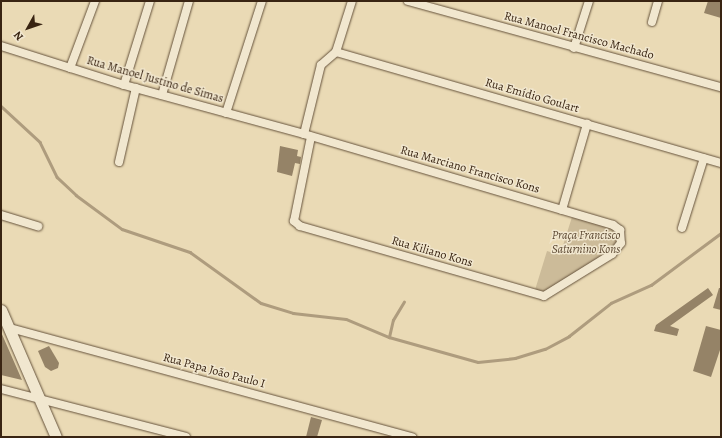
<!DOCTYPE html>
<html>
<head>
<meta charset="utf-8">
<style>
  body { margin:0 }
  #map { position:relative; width:722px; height:438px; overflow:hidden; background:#eadab5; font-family:Alegreya,serif }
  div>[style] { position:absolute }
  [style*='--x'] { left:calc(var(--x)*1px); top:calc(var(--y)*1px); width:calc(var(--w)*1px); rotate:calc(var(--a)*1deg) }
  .green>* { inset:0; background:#cb9 }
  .stream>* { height:2.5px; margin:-1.25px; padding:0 1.25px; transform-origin:1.25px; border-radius:1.25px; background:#ae9c7e }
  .building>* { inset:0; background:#958367 }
  .roads { filter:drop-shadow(0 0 1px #65523b) drop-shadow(0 0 1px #65523b) }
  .street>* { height:8px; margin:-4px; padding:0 4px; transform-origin:4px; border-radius:4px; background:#f1e7cf }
  .secondary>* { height:11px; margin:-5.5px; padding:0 5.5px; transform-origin:5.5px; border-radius:5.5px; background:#f1e7cf }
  span { translate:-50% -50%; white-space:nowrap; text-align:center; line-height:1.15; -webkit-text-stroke:3px #f1e7cf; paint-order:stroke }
  .street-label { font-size:12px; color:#392412 }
  .park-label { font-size:12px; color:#5e4a34; font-style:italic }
  .frame { position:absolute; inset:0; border:2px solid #392412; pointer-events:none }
  .north { position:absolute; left:8px; top:8px; width:40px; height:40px; -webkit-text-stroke:3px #f1e7cf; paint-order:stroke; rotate:230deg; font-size:11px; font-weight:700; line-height:16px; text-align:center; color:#392412 }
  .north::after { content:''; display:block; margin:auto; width:14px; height:18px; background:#392412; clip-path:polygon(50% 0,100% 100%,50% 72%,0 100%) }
</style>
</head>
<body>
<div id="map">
  <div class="green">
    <div style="clip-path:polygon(572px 217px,611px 228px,616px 230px,619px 240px,610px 252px,545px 293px,535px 290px,547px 251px,560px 255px)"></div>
  </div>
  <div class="stream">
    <div style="--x:1;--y:106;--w:53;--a:42.7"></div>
    <div style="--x:40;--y:142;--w:39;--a:64"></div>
    <div style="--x:57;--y:177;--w:26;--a:43"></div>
    <div style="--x:76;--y:195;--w:57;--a:36.5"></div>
    <div style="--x:122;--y:229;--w:72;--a:18.7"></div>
    <div style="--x:190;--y:252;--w:87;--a:35.7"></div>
    <div style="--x:261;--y:303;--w:34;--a:17"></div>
    <div style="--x:293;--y:313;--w:53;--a:6.5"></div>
    <div style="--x:346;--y:319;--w:47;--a:22.7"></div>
    <div style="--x:389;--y:337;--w:92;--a:15.7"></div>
    <div style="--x:478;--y:362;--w:37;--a:-6"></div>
    <div style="--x:515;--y:358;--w:31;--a:-17"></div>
    <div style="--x:545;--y:349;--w:27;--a:-28"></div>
    <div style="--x:569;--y:336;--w:53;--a:-38.2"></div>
    <div style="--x:611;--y:303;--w:44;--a:-24.2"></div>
    <div style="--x:651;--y:285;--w:87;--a:-36.6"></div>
    <div style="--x:389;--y:337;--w:17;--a:-77"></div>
    <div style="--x:393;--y:320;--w:21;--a:-59"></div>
  </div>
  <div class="building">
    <div style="clip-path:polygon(708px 1px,721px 1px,721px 18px,704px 13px)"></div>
    <div style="clip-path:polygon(280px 146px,298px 150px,297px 156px,301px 157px,300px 164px,295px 163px,292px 176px,277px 172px)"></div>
    <div style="clip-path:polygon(708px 288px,713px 295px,670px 326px,679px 329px,677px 336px,654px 331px,656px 325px)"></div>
    <div style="clip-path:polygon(719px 288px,721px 288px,721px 310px,713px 308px)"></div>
    <div style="clip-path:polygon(706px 326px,721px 330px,721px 347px,711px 377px,693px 371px)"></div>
    <div style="clip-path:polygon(1px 332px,22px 380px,1px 375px)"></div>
    <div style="clip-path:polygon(49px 346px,59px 363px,58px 368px,51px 371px,45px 367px,38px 351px)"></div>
    <div style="clip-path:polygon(311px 417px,322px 420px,317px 437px,306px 437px)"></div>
  </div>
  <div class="roads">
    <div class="street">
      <div style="--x:408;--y:1;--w:325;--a:15.4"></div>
      <div style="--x:652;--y:22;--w:22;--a:-74"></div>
      <div style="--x:1;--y:46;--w:129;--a:17.6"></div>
      <div style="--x:124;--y:85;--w:187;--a:15.2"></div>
      <div style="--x:304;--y:134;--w:322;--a:16.4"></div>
      <div style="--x:613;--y:225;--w:9;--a:36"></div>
      <div style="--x:620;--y:230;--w:13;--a:86"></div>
      <div style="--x:621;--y:243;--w:14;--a:129"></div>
      <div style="--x:612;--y:254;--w:80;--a:148.3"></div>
      <div style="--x:544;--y:296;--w:254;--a:-164"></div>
      <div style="--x:300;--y:226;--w:8;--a:-140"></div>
      <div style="--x:294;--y:221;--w:86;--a:-78.6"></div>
      <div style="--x:574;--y:48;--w:49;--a:-72.3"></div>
      <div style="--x:336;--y:52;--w:401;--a:16.1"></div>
      <div style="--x:336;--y:52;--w:53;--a:-72.6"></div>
      <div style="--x:70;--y:68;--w:72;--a:-69.5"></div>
      <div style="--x:124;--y:85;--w:88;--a:-72.8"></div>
      <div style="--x:162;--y:95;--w:98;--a:-74"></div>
      <div style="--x:226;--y:113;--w:118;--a:-72.2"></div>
      <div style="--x:304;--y:134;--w:71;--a:-76.2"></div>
      <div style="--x:321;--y:65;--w:20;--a:-41"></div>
      <div style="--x:119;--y:162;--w:76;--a:-77.1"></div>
      <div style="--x:562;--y:210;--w:90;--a:-73.8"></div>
      <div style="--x:1;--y:215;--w:39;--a:17"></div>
      <div style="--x:682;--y:228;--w:73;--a:-72.6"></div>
      <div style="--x:10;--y:328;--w:417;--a:15.2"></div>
      <div style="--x:1;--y:389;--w:191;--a:14.5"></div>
    </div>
    <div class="secondary">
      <div style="--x:1;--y:310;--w:138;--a:66.6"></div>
    </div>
  </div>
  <div class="street-label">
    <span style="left:579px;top:36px;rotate:15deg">Rua Manoel Francisco Machado</span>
    <span style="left:155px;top:80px;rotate:16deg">Rua Manoel Justino de Simas</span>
    <span style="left:532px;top:96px;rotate:16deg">Rua Emídio Goulart</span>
    <span style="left:470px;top:170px;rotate:16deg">Rua Marciano Francisco Kons</span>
    <span style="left:432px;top:252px;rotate:16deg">Rua Kiliano Kons</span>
    <span style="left:214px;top:371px;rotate:15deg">Rua Papa João Paulo I</span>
  </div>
  <div class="park-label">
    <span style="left:586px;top:243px">Praça Francisco<br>Saturnino Kons</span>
  </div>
  <div class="frame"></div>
  <div class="north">N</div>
</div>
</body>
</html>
